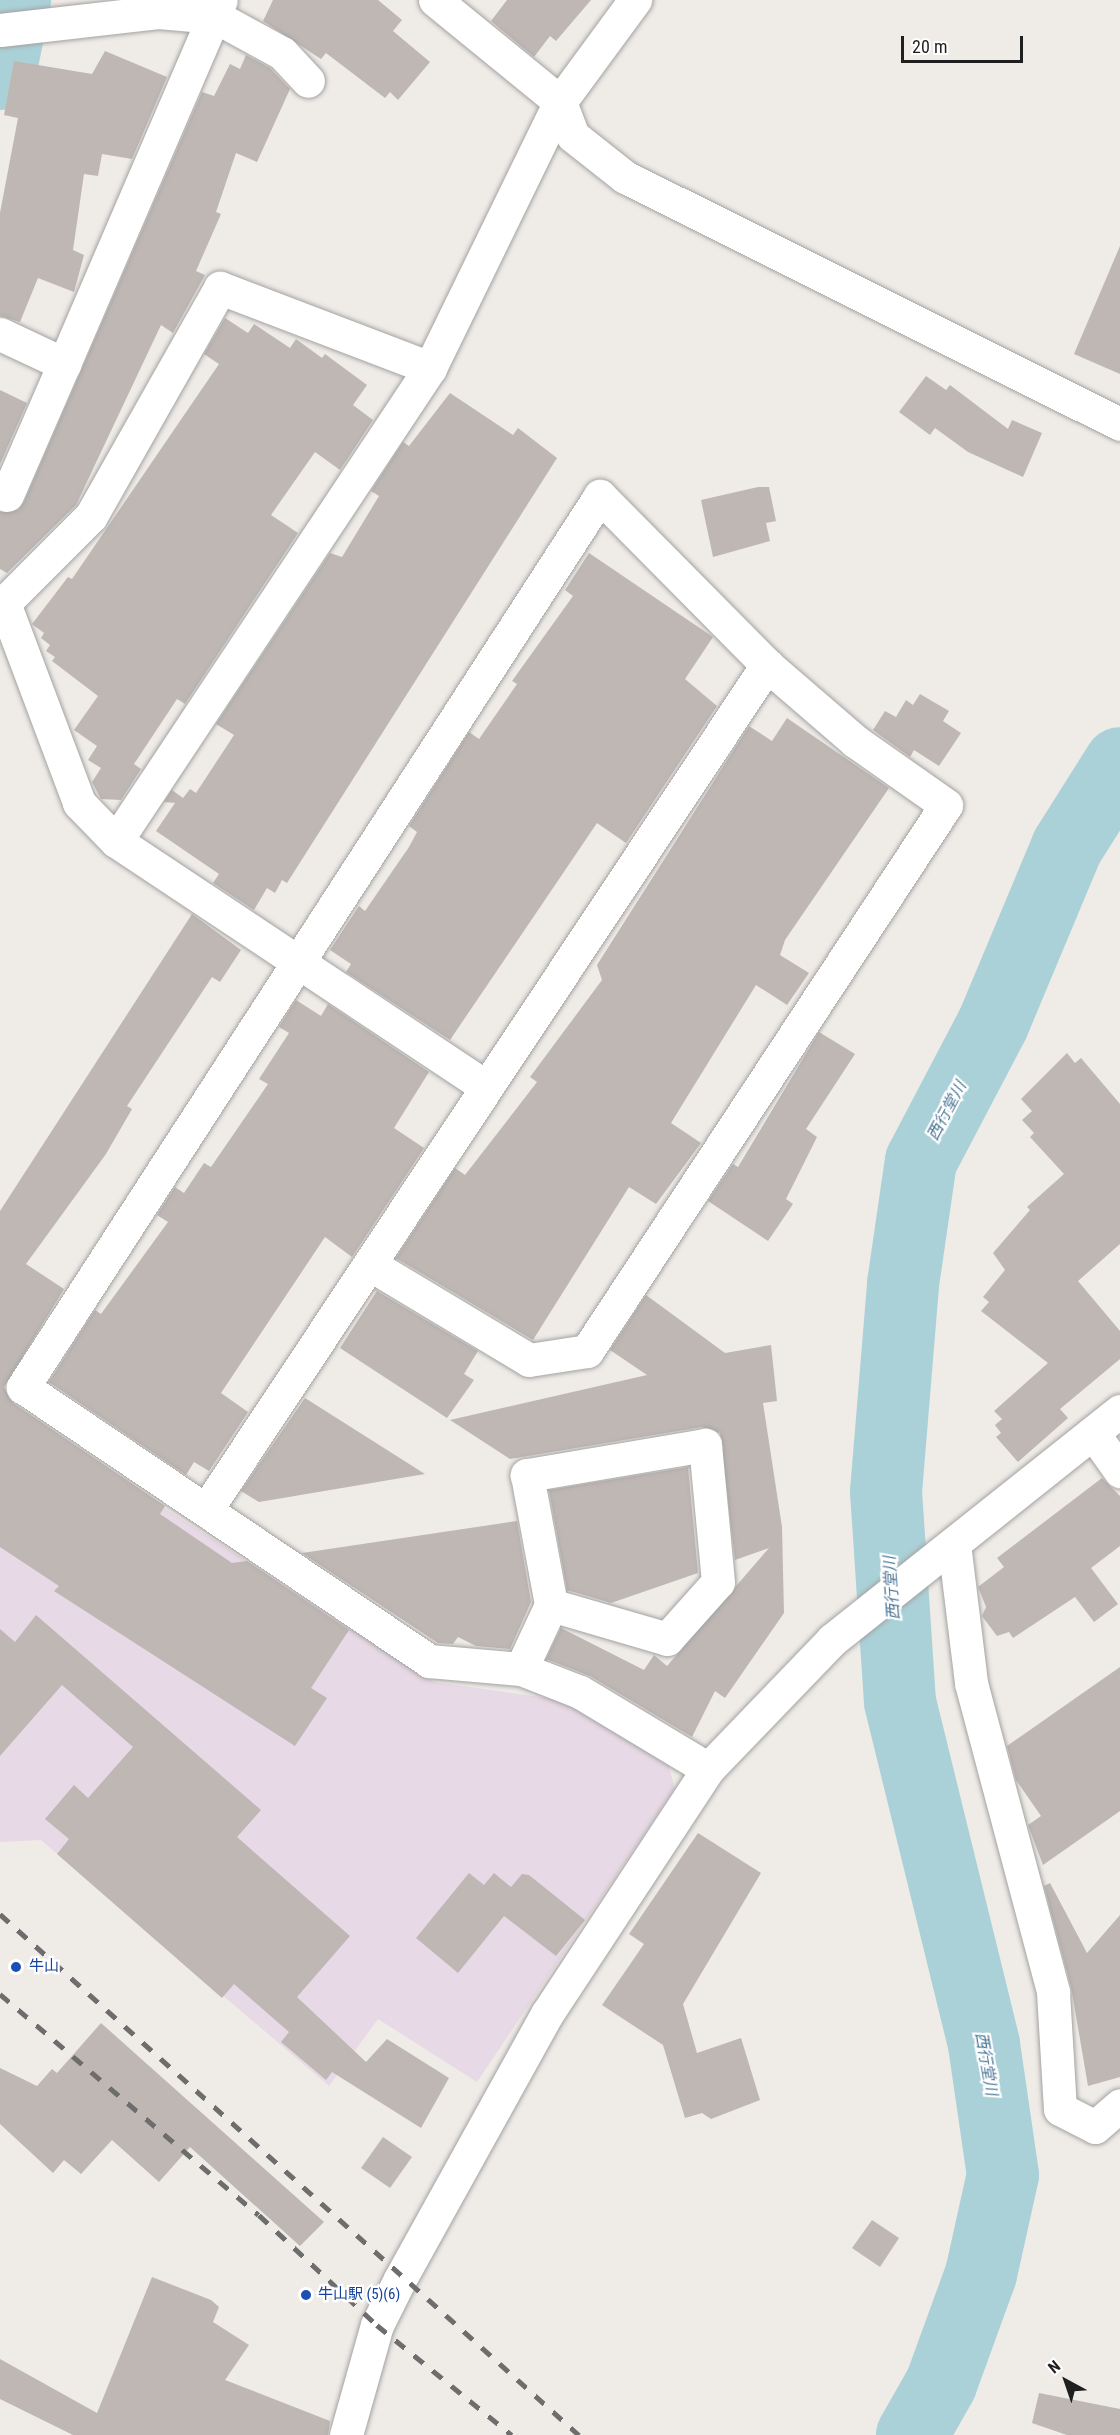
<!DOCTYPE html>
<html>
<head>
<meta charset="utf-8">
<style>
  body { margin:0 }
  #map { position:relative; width:1120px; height:2435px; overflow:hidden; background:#efebe6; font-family:"Roboto Condensed","Noto Sans JP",sans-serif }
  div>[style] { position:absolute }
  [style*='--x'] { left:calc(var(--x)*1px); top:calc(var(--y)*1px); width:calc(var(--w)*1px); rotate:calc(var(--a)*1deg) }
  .industrial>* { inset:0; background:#e7d9e5 }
  .river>* { height:72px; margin:-36px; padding:0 36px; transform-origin:36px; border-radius:36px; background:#abd1d8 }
  .building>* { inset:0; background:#bfb7b3 }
  .roads { filter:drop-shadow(0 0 2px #a3a3a3) drop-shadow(0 0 2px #a3a3a3) }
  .minor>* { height:33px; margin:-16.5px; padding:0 16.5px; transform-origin:16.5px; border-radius:16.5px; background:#fff }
  .rail>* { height:4.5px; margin-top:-2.25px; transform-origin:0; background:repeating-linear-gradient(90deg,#6d6d6d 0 12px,transparent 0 24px) }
  .dots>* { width:16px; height:16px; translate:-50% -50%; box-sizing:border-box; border:3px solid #fff; border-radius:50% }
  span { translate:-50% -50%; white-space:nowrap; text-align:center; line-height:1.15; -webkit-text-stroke:4.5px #fff; paint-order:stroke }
  .transit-label { font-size:15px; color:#164399 }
  .left { translate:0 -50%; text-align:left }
  .water-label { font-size:16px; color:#4d7797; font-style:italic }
  .north { position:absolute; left:1036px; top:2351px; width:60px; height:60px; -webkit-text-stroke:4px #fff; paint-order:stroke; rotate:320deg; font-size:16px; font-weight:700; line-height:24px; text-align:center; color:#1f1f1f }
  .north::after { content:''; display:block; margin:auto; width:21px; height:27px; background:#1f1f1f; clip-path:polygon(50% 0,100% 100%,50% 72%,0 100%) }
  .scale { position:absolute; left:901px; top:36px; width:122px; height:27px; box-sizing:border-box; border:3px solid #1f1f1f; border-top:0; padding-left:8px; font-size:18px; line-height:21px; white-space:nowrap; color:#1f1f1f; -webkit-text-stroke:4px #fff; paint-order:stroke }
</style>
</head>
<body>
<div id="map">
  <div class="industrial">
    <div style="clip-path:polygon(0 1402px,434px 1682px,569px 1701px,668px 1764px,675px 1788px,477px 2082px,378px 2019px,329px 2086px,41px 1840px,0 1842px)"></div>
  </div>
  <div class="river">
    <div style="--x:0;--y:74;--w:76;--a:-78.5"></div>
    <div style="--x:912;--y:2435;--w:59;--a:-60.4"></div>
    <div style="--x:941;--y:2384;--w:117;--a:-70"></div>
    <div style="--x:981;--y:2274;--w:101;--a:-77.5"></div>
    <div style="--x:1003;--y:2175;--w:132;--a:-98.3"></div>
    <div style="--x:984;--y:2044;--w:352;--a:-103.8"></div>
    <div style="--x:900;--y:1702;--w:210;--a:-93.8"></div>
    <div style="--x:886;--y:1492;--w:209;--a:-85.3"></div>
    <div style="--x:903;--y:1284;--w:124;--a:-81.7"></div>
    <div style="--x:921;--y:1161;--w:155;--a:-62.3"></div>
    <div style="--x:993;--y:1024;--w:192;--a:-67.3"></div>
    <div style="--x:1067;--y:847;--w:99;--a:-57.8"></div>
  </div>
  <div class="building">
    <div style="clip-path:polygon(273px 0,378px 0,402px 20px,393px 31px,430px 62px,398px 100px,390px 92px,385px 98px,326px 53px,321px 59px,263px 21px)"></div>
    <div style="clip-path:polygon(507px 0,591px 0,556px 41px,550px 36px,534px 57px,491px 21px)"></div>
    <div style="clip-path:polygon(105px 51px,167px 77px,132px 159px,102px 154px,98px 176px,84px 174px,73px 250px,84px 255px,74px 292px,38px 278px,20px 322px,0 316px,0 213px,18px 118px,4px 115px,14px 61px,92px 74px)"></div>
    <div style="clip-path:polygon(246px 55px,270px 68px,290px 89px,257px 162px,236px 153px,216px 212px,221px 214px,196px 271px,205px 275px,173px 333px,161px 325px,76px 505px,7px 573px,0 569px,0 512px,18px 510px,24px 502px,202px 92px,214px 96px,230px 64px,240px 69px)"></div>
    <div style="clip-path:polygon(1120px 246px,1120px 374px,1074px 354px)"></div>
    <div style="clip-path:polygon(225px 318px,248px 333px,254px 324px,290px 348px,296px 339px,322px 358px,325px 354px,367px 385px,353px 405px,373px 420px,340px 470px,315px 452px,271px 515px,298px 533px,185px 704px,177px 699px,134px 764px,141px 769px,121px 800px,101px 799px,92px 782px,101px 768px,88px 760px,97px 746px,74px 730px,98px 696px,52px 661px,55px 657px,46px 651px,50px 645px,41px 638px,44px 633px,32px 624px,68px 577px,72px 579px,219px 364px,204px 354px)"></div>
    <div style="clip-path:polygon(926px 376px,946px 390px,950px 385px,1008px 429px,1012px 420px,1042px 433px,1023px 477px,968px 452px,935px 428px,930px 435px,899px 412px)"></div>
    <div style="clip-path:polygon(0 390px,27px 403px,0 464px)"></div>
    <div style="clip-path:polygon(450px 393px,513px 435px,518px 428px,557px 458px,287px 883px,282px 880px,275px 893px,267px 888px,254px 910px,213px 883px,219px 874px,156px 831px,175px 803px,164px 802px,172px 790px,183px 798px,190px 789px,196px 793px,234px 735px,216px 724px,330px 553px,342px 557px,379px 496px,371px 491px,403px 442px,409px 446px)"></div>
    <div style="clip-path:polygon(758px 487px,769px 487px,776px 521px,766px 523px,770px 541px,713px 557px,701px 500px)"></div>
    <div style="clip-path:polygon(589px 553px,713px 637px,685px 679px,717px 706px,626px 843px,597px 823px,450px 1040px,346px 972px,351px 964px,330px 950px,359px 906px,365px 911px,409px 847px,417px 832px,409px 826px,469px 732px,479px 739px,517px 684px,512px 681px,573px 596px,565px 590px)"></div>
    <div style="clip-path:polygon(920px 694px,949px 711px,943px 721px,961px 733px,939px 766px,914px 750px,910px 757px,873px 730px,885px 711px,896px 717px,906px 700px,913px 705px)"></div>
    <div style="clip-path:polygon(787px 718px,889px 788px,785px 940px,780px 955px,809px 973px,787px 1005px,756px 985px,671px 1123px,701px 1143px,656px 1204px,629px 1187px,533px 1340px,396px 1258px,455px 1168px,465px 1175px,537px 1082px,530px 1077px,602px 980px,597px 965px,749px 726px,772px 741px)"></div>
    <div style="clip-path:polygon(192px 914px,241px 950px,220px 982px,212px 977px,127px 1106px,132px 1109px,106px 1154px,26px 1264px,64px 1289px,4px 1387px,13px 1403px,165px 1506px,160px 1514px,232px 1563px,247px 1561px,349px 1630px,311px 1688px,327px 1698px,295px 1746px,54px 1591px,59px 1586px,0 1547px,0 1211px)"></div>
    <div style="clip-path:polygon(296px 1000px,321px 1016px,328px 1004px,429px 1072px,394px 1128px,424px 1148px,352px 1257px,325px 1237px,221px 1393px,248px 1412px,209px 1471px,194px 1462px,186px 1475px,49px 1382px,95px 1310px,101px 1314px,168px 1222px,157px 1215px,175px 1187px,184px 1193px,204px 1163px,211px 1167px,268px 1084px,259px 1079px,289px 1033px,279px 1027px)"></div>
    <div style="clip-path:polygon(819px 1032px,855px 1054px,806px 1129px,817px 1137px,786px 1199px,793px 1204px,768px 1241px,708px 1201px,733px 1164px,738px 1167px)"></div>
    <div style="clip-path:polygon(1067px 1053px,1075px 1063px,1081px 1058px,1120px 1104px,1120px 1244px,1078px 1281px,1120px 1331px,1120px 1359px,1060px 1409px,1068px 1418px,1018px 1462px,996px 1437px,1001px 1433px,995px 1425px,1002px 1419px,994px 1411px,1048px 1363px,981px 1311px,989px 1302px,983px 1297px,1005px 1270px,993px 1253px,1030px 1210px,1027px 1207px,1064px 1174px,1030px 1137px,1034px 1133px,1022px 1120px,1032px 1111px,1021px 1099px)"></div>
    <div style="clip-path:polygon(377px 1291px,478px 1351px,464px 1374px,474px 1380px,447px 1418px,340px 1348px)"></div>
    <div style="clip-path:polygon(646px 1295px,725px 1353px,771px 1345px,777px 1401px,763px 1403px,782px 1527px,784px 1613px,725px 1698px,715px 1691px,692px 1737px,590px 1676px,546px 1659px,561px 1628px,644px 1670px,654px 1655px,667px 1666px,769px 1548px,735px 1560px,720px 1433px,702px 1427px,510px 1459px,450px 1420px,647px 1375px,610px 1350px)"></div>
    <div style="clip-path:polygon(305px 1398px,425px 1474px,259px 1502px,241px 1491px)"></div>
    <div style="clip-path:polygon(688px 1467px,698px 1573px,611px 1603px,567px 1590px,549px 1490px)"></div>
    <div style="clip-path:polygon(1102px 1478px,1120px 1496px,1120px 1546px,1091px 1568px,1118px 1604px,1094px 1622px,1075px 1597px,1013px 1638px,1009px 1632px,997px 1636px,982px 1616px,986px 1607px,978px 1587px,1004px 1567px,997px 1558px)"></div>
    <div style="clip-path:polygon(517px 1521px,531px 1602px,510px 1649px,476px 1646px,458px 1637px,453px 1644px,438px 1643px,302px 1553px)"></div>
    <div style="clip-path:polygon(36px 1615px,261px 1810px,237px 1837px,350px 1936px,297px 1997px,366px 2062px,387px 2039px,449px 2078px,421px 2128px,332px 2072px,326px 2080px,281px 2042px,289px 2032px,234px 1984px,222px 1998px,57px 1854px,69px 1839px,45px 1819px,74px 1785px,88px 1798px,133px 1747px,62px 1685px,0 1756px,0 1629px,15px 1642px)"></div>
    <div style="clip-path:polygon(1120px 1667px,1120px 1811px,1043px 1865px,1028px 1825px,1041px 1816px,1016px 1780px,1007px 1746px)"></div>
    <div style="clip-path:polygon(698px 1833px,761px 1873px,683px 2004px,697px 2053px,741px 2038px,760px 2100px,711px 2119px,702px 2113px,685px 2118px,663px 2045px,602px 2005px,644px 1944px,629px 1934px)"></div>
    <div style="clip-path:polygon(469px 1873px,484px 1885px,494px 1873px,511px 1887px,522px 1874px,529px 1875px,585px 1920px,556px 1956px,504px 1916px,458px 1973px,416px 1938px)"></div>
    <div style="clip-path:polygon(1050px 1883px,1087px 1953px,1120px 1915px,1120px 2077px,1088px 2086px,1071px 1987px,1044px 1886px)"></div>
    <div style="clip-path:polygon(101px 2023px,324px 2222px,300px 2246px,190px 2147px,159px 2182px,112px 2140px,81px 2174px,64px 2160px,53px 2173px,0 2124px,0 2068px,37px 2086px,52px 2069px,57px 2073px)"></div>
    <div style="clip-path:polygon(383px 2137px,412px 2157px,390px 2188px,361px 2168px)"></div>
    <div style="clip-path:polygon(872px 2220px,899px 2238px,880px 2267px,852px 2248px)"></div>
    <div style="clip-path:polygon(152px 2277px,211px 2300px,219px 2307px,213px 2322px,249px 2345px,225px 2380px,330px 2421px,328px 2435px,73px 2435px,0 2399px,0 2359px,97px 2413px)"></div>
    <div style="clip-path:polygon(1039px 2393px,1120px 2409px,1120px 2435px,1067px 2435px,1032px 2423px)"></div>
  </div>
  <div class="roads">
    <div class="minor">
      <div style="--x:435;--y:0;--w:161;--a:39.2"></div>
      <div style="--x:560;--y:102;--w:36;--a:69"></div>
      <div style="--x:573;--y:136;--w:66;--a:38.3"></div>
      <div style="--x:625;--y:177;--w:553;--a:26.52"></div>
      <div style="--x:0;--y:30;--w:159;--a:-6.5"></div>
      <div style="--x:158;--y:12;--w:58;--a:4.9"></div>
      <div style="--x:216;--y:17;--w:75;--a:28.6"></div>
      <div style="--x:282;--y:53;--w:38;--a:47"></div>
      <div style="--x:0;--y:334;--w:71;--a:25.1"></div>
      <div style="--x:64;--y:364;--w:396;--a:-66.7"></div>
      <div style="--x:430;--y:368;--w:225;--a:-159.1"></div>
      <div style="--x:220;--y:288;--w:262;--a:119.5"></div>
      <div style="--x:91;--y:516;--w:123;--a:135"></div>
      <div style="--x:4;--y:603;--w:214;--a:69.4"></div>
      <div style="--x:79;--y:803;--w:53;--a:45.8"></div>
      <div style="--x:116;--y:841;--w:444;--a:33.6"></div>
      <div style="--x:7;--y:495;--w:143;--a:-66.5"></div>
      <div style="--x:116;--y:841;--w:568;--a:-56.42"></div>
      <div style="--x:430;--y:368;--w:296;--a:-64"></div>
      <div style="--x:560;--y:102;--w:127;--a:-53.7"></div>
      <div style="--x:371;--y:1265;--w:184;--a:31"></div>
      <div style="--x:529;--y:1360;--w:59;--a:-8.8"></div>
      <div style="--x:587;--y:1351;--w:653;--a:-56.67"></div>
      <div style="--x:946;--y:805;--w:111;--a:-144.9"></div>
      <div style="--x:855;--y:741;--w:116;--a:-139.2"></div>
      <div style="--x:767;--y:665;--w:238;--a:-134.7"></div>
      <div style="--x:600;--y:496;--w:1062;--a:122.93"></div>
      <div style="--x:23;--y:1387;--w:490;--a:34"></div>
      <div style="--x:429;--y:1661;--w:92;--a:5"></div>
      <div style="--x:521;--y:1669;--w:63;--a:21.3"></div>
      <div style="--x:580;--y:1692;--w:149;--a:31"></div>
      <div style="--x:1093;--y:1433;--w:47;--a:54.6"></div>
      <div style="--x:208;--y:1507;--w:1011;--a:-56.42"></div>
      <div style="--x:954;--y:1544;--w:140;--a:83"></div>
      <div style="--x:971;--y:1683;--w:320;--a:75.1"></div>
      <div style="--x:1053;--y:1992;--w:117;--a:86.6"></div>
      <div style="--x:1060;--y:2109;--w:39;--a:27"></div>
      <div style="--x:1095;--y:2127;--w:33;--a:-41"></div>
      <div style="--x:521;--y:1669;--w:71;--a:-64.9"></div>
      <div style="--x:551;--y:1605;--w:121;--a:16.3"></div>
      <div style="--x:667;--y:1639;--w:76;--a:-48.2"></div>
      <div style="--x:718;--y:1582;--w:138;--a:-95.4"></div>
      <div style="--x:705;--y:1445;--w:181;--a:170.4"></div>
      <div style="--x:527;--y:1475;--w:132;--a:79.5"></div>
      <div style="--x:346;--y:2435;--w:114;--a:-74.3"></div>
      <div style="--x:377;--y:2325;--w:51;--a:-63.4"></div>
      <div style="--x:400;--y:2279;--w:303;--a:-61"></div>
      <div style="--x:547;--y:2014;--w:293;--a:-56.7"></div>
      <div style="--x:708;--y:1769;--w:179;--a:-46.1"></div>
      <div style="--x:832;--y:1640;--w:368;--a:-38.5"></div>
    </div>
  </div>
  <div class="rail">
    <div style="--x:0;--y:1914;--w:779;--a:41.98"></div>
    <div style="--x:0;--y:1994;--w:340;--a:40.5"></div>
    <div style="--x:259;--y:2215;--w:161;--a:43"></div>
    <div style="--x:377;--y:2325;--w:174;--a:39.2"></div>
  </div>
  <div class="dots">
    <div style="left:16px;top:1967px;background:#1a4fb4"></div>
    <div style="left:306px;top:2295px;background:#1a4fb4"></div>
  </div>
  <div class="transit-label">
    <span class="left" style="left:29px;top:1967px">牛山</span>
    <span class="left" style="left:318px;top:2295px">牛山駅 (5)(6)</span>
  </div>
  <div class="water-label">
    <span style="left:947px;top:1111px;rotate:-62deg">西行堂川</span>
    <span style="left:892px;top:1588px;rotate:-94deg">西行堂川</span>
    <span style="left:986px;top:2064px;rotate:80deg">西行堂川</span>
  </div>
  <div class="north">N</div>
  <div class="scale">20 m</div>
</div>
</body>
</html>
